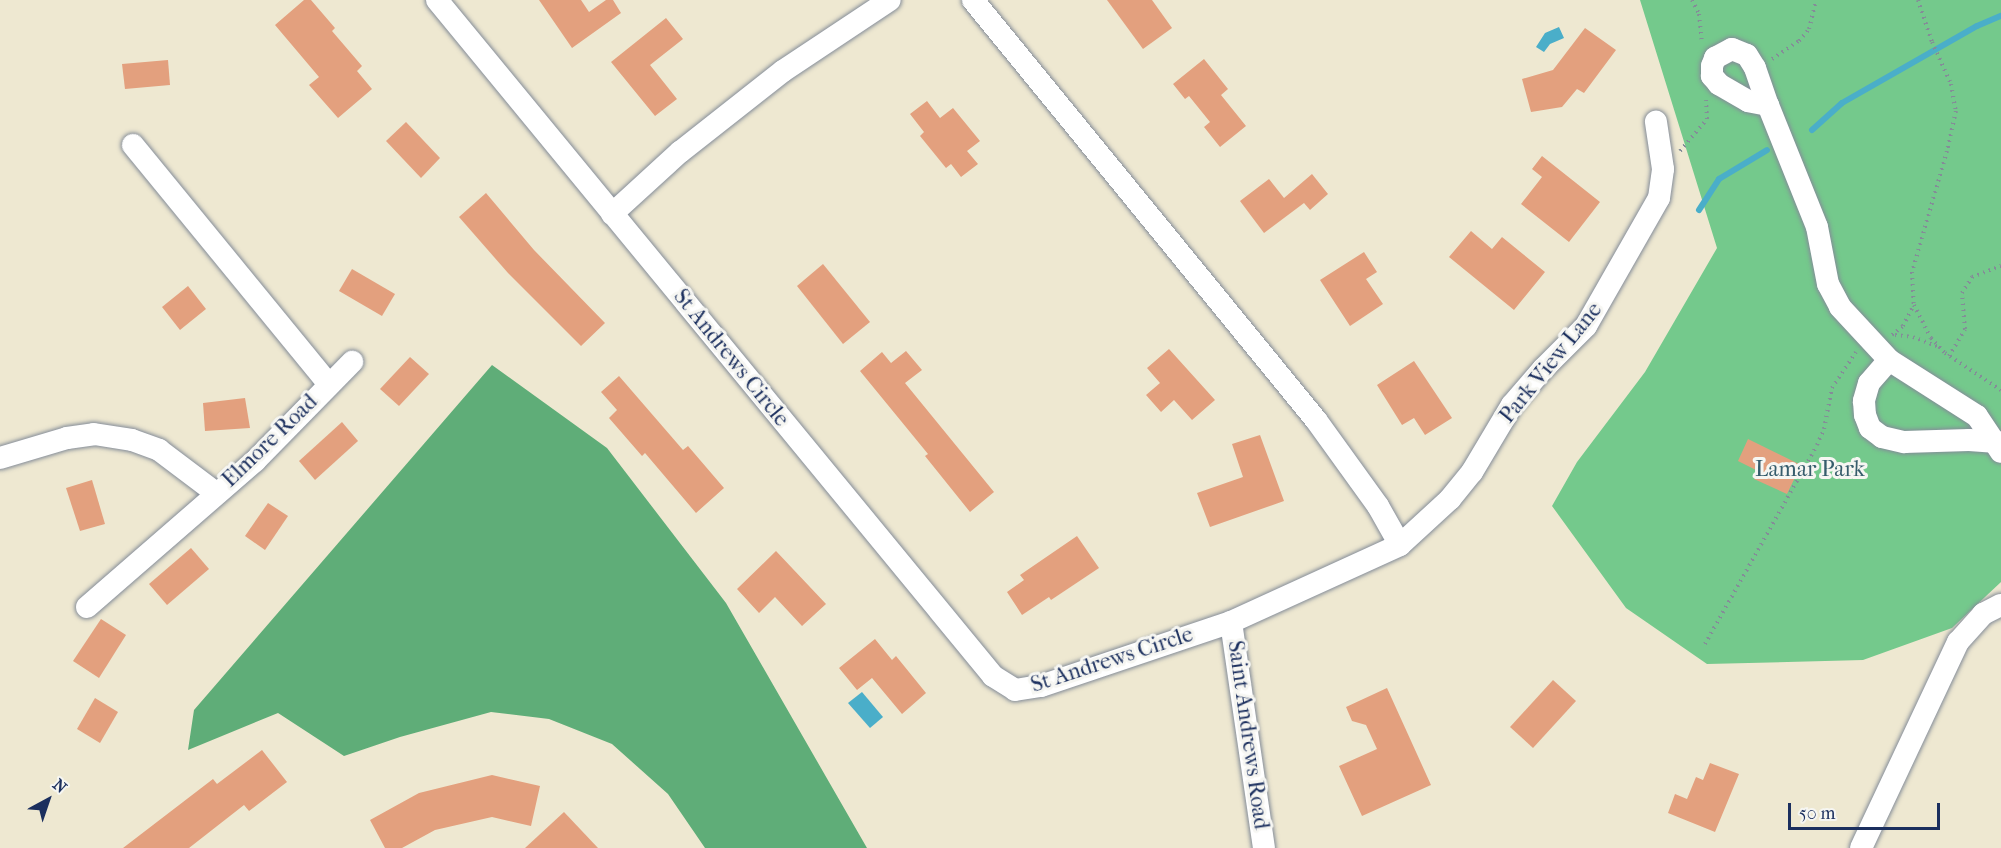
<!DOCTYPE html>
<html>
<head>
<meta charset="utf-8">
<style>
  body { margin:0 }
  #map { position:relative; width:2001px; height:848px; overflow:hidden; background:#eee8d1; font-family:"IM FELL French Canon",serif }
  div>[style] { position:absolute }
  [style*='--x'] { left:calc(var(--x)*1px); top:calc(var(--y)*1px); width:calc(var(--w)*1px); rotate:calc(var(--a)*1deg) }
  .green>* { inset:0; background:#74c98c }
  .forest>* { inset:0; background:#5fad78 }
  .water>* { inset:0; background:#4aaec9 }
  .stream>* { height:6px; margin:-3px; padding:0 3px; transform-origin:3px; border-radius:3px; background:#4aaec9 }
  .building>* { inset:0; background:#e3a07e }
  .path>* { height:4px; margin-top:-2px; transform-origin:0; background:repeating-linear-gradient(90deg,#848c98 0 1.5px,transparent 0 6px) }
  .roads { filter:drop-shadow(0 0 2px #848c98) drop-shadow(0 0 2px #848c98) }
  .minor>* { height:22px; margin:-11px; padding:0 11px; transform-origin:11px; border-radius:11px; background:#fff }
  span { translate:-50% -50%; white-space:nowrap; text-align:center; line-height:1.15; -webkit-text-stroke:6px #f6f6f2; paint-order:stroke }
  .street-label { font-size:22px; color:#1b2f5e }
  .park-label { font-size:22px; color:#365d6c }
  .north { position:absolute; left:18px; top:770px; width:60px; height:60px; -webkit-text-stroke:4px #f6f6f2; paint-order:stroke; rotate:40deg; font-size:16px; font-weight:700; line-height:24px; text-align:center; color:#1b2f5e }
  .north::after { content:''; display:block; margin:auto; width:21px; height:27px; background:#1b2f5e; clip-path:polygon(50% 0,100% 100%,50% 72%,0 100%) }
  .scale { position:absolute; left:1788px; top:803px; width:152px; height:27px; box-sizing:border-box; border:3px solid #1b2f5e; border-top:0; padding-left:8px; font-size:18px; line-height:21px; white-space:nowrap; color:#1b2f5e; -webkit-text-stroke:4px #f6f6f2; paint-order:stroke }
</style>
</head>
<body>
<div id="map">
  <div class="green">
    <div style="clip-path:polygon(1640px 0,2001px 0,2001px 582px,1952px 628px,1863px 660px,1707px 664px,1626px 608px,1552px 506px,1577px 462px,1645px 372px,1717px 248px)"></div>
  </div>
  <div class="forest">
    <div style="clip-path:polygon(492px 365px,607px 448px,726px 603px,867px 848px,705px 848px,668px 794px,612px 744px,549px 719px,491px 712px,400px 737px,344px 756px,278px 713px,188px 750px,194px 710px)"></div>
  </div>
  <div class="water">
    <div style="clip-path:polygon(1559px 27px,1564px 38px,1550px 44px,1544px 52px,1536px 47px,1545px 33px)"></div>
    <div style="clip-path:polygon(862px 692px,883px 717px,870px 728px,848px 703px)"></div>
  </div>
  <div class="stream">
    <div style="--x:1812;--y:130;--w:40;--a:-42"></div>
    <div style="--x:1842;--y:103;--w:155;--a:-29.7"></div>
    <div style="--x:1977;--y:26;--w:26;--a:-23"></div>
    <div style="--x:1699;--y:210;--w:37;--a:-57"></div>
    <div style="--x:1719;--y:179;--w:56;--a:-31.1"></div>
  </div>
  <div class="building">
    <div style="clip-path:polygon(304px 0,311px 0,335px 28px,332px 31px,362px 66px,357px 71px,372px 89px,338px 118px,309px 85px,319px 77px,275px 25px)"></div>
    <div style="clip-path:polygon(539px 0,581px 0,589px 12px,606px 0,613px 0,621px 13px,572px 48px)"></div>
    <div style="clip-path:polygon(1107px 0,1152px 0,1172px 28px,1143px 49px)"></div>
    <div style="clip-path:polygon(666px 18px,683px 39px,650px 65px,677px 99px,655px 116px,611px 62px)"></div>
    <div style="clip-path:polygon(1585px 28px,1616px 50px,1584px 93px,1577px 89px,1562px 107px,1531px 112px,1522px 79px,1553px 70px)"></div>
    <div style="clip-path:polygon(1204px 59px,1228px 89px,1221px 95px,1246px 126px,1220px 147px,1204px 127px,1210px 122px,1189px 96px,1185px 99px,1173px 84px)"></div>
    <div style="clip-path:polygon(168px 60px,170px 85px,125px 89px,122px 64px)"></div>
    <div style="clip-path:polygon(927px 101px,940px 118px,953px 108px,980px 141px,967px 151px,978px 164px,961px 177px,951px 164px,946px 168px,920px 136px,924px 132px,910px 114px)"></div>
    <div style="clip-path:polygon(406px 122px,440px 158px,421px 178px,386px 141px)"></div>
    <div style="clip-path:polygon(1542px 156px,1600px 202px,1569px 242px,1521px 204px,1542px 177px,1532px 169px)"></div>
    <div style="clip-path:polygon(1312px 174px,1328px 194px,1310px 210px,1304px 203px,1264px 233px,1240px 201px,1269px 179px,1284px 198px)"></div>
    <div style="clip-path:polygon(486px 193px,534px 250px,605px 323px,581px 346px,508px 273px,459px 217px)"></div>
    <div style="clip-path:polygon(1471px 231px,1492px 249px,1502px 237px,1545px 272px,1514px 310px,1449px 257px)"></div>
    <div style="clip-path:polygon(1364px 252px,1377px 272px,1366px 279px,1383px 304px,1350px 326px,1320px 280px)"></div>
    <div style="clip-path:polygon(823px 264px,870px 322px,843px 344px,797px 286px)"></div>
    <div style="clip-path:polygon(352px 269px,395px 294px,382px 316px,339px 291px)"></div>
    <div style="clip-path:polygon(188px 286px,206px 309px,180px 330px,162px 307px)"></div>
    <div style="clip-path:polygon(1169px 349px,1215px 400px,1192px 420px,1174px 400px,1161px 412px,1146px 395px,1160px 383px,1147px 368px)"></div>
    <div style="clip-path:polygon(906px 351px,922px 370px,905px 383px,994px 492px,970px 512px,925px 456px,928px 454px,860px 371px,882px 352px,891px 363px)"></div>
    <div style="clip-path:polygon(410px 357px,429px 374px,399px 406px,380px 389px)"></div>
    <div style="clip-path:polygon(1414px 361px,1452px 418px,1425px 435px,1414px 418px,1402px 425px,1377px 385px)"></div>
    <div style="clip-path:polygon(619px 376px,683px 450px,688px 446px,724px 488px,696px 513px,645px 453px,642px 456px,609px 418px,617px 410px,601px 392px)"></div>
    <div style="clip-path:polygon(245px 398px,250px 428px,205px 431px,203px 403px)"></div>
    <div style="clip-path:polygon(342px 422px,358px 441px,315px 480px,299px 461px)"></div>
    <div style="clip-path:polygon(1260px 435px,1284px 501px,1210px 527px,1197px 493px,1243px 477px,1232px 444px)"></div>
    <div style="clip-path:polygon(1748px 439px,1801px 465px,1787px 494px,1754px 479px,1758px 471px,1738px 461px)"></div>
    <div style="clip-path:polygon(92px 480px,105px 524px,80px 531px,66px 488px)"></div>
    <div style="clip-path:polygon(268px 503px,288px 516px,265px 550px,245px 536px)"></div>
    <div style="clip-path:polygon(1077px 536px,1099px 568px,1051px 600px,1049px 597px,1022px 615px,1007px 592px,1024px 580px,1020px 575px)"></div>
    <div style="clip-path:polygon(191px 548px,209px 569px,167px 605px,149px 584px)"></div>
    <div style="clip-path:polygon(776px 551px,826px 604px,802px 626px,775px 597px,759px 613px,737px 589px)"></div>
    <div style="clip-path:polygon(101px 619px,126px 635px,99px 678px,73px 661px)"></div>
    <div style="clip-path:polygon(875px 639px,892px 660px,896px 656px,926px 693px,902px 714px,872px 678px,857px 690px,839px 668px)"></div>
    <div style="clip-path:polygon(1553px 680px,1576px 701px,1533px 748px,1510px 727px)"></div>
    <div style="clip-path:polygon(1387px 688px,1431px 785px,1362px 816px,1339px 766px,1377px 749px,1366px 725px,1352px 721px,1346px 707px)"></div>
    <div style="clip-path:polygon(95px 698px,118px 712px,100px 743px,77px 729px)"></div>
    <div style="clip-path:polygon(262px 750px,287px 782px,249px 811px,244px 805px,189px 848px,123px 848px,213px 779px,217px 784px)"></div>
    <div style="clip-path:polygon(1710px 763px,1739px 774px,1715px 832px,1668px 813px,1675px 794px,1687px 799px,1696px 777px,1703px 780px)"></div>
    <div style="clip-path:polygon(492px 775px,540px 786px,531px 826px,492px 817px,435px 830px,402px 848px,385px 848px,370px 820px,419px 793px)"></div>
    <div style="clip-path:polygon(564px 812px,598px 848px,525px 848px)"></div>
  </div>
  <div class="path">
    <div style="--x:1692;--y:0;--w:16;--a:63"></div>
    <div style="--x:1699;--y:14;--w:29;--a:84"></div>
    <div style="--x:1918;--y:0;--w:44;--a:71.6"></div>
    <div style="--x:1932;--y:42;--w:46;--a:65.7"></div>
    <div style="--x:1951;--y:84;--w:27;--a:80"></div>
    <div style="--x:1956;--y:111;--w:41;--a:102.7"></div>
    <div style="--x:1947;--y:151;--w:126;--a:106.1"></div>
    <div style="--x:1912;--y:272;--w:33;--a:87"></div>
    <div style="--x:1914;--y:305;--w:37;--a:63"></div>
    <div style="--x:1931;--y:338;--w:21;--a:47"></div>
    <div style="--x:1945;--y:353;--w:67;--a:33.5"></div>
    <div style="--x:1772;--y:59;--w:32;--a:-34"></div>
    <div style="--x:1799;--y:41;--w:16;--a:-50"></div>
    <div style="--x:1809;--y:29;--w:30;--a:-76"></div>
    <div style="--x:1680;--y:151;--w:42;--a:-49.8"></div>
    <div style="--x:1707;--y:119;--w:19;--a:-93"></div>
    <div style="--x:1892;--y:335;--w:14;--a:-39"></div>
    <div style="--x:1903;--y:326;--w:22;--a:-63"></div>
    <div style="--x:1895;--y:335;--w:18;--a:6"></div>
    <div style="--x:1913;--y:337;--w:26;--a:21"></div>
    <div style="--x:1949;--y:356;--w:31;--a:-59"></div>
    <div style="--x:1965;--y:329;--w:36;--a:-95"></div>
    <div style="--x:1962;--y:293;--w:19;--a:-58"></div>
    <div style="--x:1972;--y:277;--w:31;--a:-21"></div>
    <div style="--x:1705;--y:644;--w:228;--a:-60.6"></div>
    <div style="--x:1817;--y:445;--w:17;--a:-66"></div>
    <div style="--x:1824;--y:429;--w:42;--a:-79"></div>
    <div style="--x:1832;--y:388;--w:43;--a:-56.3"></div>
  </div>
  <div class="roads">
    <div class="minor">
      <div style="--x:437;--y:0;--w:875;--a:50.56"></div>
      <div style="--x:993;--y:676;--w:26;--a:32"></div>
      <div style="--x:1015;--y:690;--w:26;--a:-9"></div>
      <div style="--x:1041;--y:686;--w:200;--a:-18.6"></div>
      <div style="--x:1231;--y:622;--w:186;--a:-24.5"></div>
      <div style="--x:1400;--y:545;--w:45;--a:-119.4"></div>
      <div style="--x:1378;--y:506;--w:106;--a:-125.8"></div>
      <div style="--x:1316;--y:420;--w:542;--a:-129.24"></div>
      <div style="--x:1768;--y:105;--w:20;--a:-169"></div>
      <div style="--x:1748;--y:101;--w:34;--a:-150"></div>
      <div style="--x:1719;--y:84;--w:11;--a:-131"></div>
      <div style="--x:1712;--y:76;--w:10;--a:-90"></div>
      <div style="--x:1712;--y:66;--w:9;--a:-69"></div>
      <div style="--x:1715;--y:58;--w:19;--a:-28"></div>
      <div style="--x:1732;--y:49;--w:16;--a:22"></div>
      <div style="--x:1747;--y:55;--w:15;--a:58"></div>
      <div style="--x:1755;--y:68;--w:39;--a:71"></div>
      <div style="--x:1768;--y:105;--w:131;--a:68.1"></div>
      <div style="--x:1817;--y:227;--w:58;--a:79.1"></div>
      <div style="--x:1828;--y:284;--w:26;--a:62"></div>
      <div style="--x:1840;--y:307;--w:72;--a:47.2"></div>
      <div style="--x:1889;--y:360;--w:104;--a:32.5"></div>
      <div style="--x:1977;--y:416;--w:43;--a:56.3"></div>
      <div style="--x:133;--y:145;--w:308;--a:50.7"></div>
      <div style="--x:612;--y:214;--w:92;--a:-42.4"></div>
      <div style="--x:680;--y:152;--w:131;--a:-38.2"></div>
      <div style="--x:783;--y:71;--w:128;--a:-33.6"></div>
      <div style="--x:1889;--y:360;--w:30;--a:131"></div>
      <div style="--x:1869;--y:383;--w:19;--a:106"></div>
      <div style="--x:1864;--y:401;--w:14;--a:86"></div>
      <div style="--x:1865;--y:415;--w:14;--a:69"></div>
      <div style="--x:1870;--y:428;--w:15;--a:37"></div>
      <div style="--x:1882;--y:437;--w:23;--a:13"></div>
      <div style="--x:1904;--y:442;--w:65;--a:-1.8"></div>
      <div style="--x:1969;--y:440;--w:28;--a:4"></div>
      <div style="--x:0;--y:458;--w:70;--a:-16.6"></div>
      <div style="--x:67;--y:438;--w:27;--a:-8"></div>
      <div style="--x:94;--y:434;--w:38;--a:9"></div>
      <div style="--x:132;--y:440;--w:29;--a:20"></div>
      <div style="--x:159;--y:450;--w:71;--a:37"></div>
      <div style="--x:1400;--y:545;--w:68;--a:-42.6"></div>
      <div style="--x:1450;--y:499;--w:35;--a:-51"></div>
      <div style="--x:1472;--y:472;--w:78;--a:-59.2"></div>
      <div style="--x:1512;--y:405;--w:48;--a:-49.3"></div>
      <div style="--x:1543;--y:369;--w:61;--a:-45"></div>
      <div style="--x:1586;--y:326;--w:147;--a:-60.3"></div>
      <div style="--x:1659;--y:198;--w:29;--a:-82"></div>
      <div style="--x:1663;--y:169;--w:48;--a:-98.5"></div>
      <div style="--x:87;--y:607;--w:223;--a:-41"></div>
      <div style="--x:255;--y:461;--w:139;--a:-45.6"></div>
      <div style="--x:1231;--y:622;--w:228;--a:81.7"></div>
      <div style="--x:1861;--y:848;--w:228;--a:-64.8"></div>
      <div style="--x:1958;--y:642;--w:38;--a:-48"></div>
      <div style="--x:1983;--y:614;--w:20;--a:-27"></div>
    </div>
  </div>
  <div class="street-label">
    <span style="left:731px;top:358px;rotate:51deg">St Andrews Circle</span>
    <span style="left:1551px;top:363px;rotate:-51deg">Park View Lane</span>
    <span style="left:270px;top:441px;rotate:-44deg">Elmore Road</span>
    <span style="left:1112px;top:660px;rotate:-18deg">St Andrews Circle</span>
    <span style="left:1248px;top:735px;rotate:82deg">Saint Andrews Road</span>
  </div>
  <div class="park-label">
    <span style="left:1810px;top:470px">Lamar Park</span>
  </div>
  <div class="north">N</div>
  <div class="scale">50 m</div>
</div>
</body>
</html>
